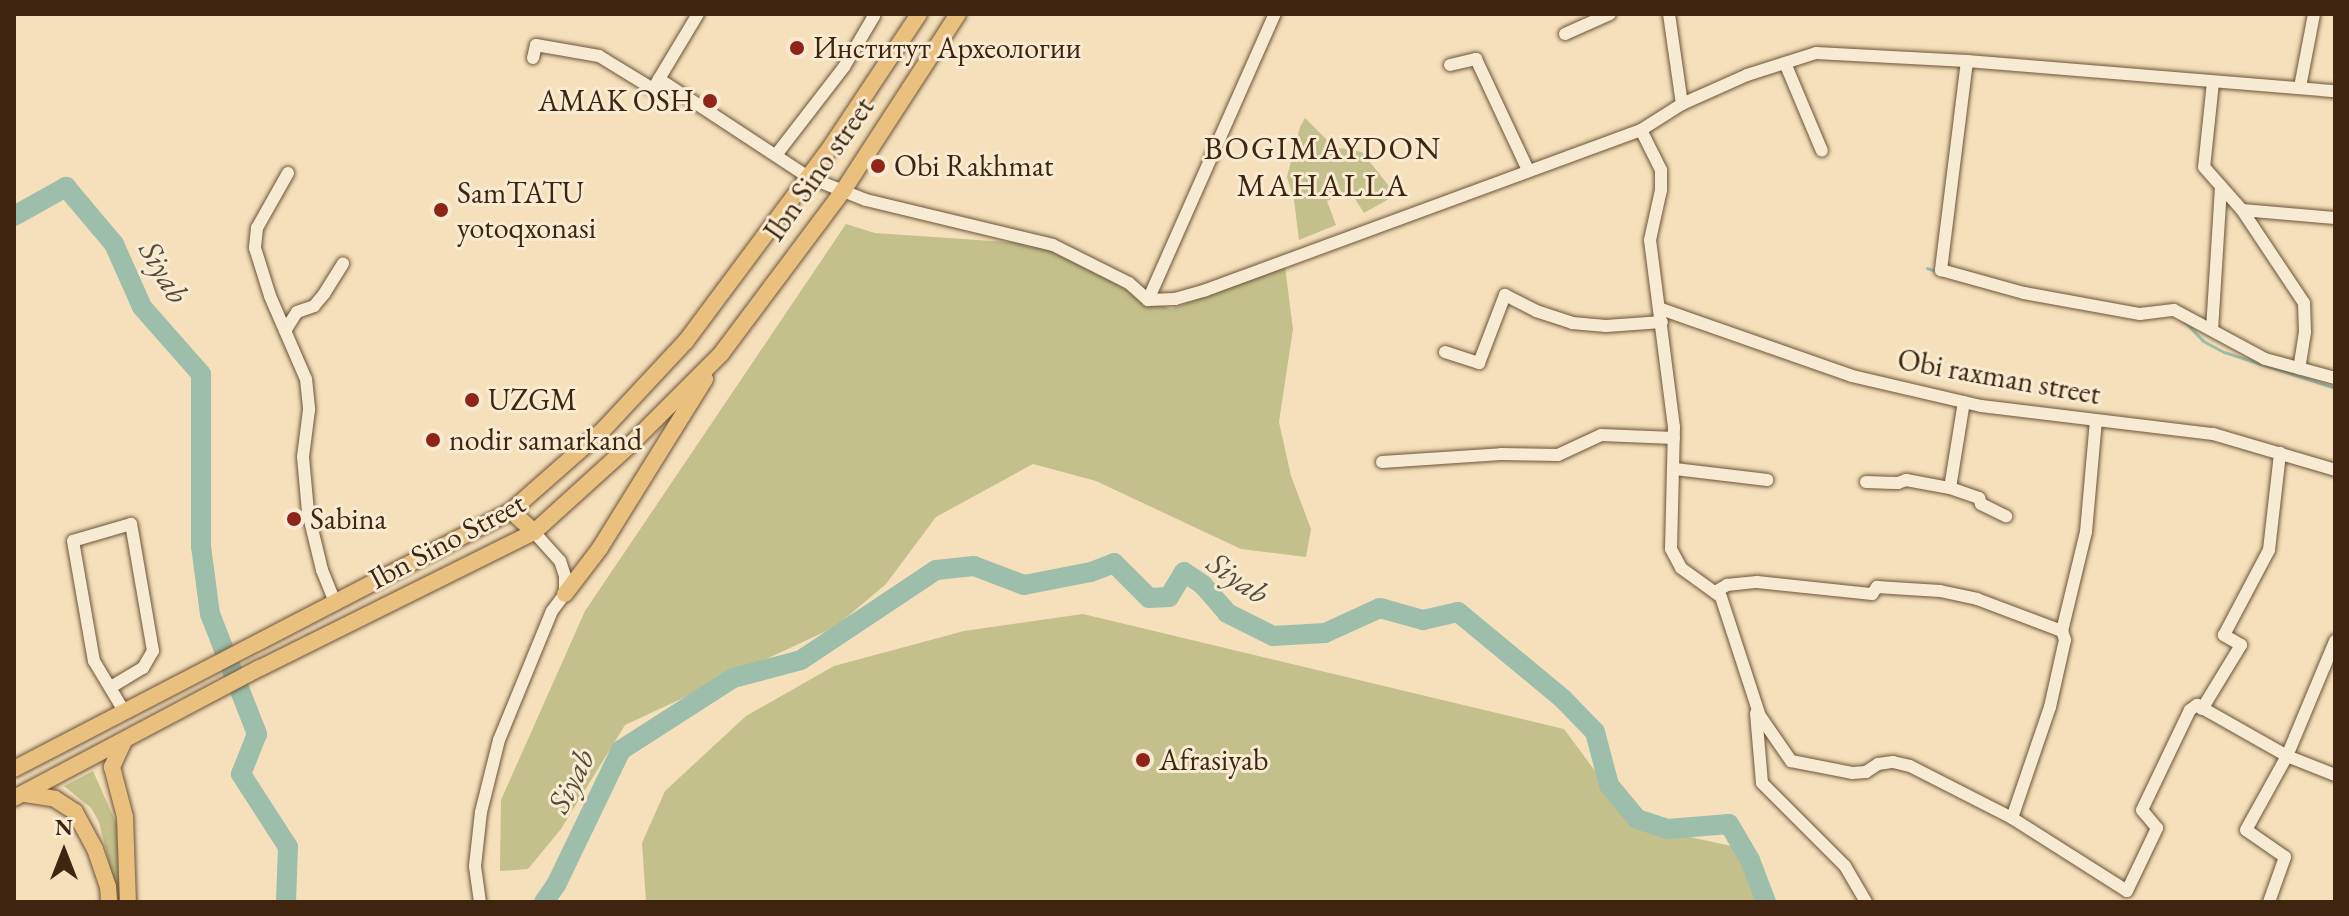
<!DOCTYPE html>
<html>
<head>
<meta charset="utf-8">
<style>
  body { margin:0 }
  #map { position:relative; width:2349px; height:916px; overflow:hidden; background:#f5e0bb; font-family:"EB Garamond",serif }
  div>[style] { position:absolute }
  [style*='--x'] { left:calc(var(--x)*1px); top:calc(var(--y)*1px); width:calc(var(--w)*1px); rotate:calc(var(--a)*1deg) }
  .green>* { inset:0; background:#c4c08b }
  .stream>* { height:3px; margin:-1.5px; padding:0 1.5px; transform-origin:1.5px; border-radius:1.5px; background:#9dbeab }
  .river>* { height:20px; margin:-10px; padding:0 10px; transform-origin:10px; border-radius:10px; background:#9dbeab }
  .roads { filter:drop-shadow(0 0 2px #6c543a) drop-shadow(0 0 2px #6c543a) }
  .minor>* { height:12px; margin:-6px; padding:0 6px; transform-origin:6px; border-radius:6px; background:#f8ebd3 }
  .major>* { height:16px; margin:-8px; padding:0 8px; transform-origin:8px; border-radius:8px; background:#eac07e }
  .dots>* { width:22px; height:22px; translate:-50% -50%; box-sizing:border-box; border:4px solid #f8ebd3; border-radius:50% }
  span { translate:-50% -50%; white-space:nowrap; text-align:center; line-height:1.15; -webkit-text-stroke:6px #f8ebd3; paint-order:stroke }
  .poi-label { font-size:30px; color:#3f250f }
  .left { translate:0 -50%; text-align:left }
  .right { translate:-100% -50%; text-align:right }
  .street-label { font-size:30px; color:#3f250f }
  .neighbourhood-label { font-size:32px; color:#3f250f; letter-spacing:2px }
  .water-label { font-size:32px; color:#564b36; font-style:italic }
  .frame { position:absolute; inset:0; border:16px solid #3f250f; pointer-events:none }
  .north { position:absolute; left:24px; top:812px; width:80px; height:80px; -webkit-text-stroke:6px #f8ebd3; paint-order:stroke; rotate:0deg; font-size:22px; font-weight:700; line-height:32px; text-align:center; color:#3f250f }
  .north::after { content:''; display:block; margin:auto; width:28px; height:36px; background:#3f250f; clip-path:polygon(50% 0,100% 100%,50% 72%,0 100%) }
</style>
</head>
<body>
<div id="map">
  <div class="green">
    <div style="clip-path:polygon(1305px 118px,1334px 147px,1362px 152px,1396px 195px,1364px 213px,1350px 191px,1327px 201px,1336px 225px,1299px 240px,1294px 200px,1287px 177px,1300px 127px)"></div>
    <div style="clip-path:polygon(846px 224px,875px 233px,1053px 245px,1131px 293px,1171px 309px,1285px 267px,1293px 329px,1279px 422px,1291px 476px,1311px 529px,1306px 557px,1241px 549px,1096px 481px,1033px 464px,936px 517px,886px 584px,835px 627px,625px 725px,561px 829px,528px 869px,500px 871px,501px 800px,585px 611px)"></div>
    <div style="clip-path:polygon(1083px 614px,1564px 729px,1635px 825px,1736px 847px,1756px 902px,646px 902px,642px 843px,665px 791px,746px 716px,834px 666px,964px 631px)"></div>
    <div style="clip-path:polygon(93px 771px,118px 827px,122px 853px,119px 902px,99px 822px,91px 808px,64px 786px)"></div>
  </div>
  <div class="stream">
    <div style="--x:1927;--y:268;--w:12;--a:20"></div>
    <div style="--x:2183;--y:320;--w:29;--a:46"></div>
    <div style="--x:2203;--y:341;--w:24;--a:28"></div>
    <div style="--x:2224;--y:352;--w:117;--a:18"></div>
  </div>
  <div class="river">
    <div style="--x:14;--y:216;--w:60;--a:-29.1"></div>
    <div style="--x:66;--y:187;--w:75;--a:49.9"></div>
    <div style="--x:114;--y:244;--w:69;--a:66"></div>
    <div style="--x:142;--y:307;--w:89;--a:48.6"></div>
    <div style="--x:201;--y:374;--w:172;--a:90"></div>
    <div style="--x:201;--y:546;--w:69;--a:82.5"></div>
    <div style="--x:210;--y:614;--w:129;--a:68.6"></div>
    <div style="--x:257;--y:734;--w:43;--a:111.8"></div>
    <div style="--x:241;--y:774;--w:87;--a:57.2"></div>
    <div style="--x:288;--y:847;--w:55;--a:92.1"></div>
    <div style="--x:544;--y:902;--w:21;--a:-55"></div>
    <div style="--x:556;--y:885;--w:150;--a:-64.3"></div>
    <div style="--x:621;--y:750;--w:133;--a:-32.7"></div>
    <div style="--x:733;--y:678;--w:70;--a:-14.8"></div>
    <div style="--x:801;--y:660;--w:162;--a:-33.7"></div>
    <div style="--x:936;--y:570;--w:38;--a:-6"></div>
    <div style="--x:974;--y:566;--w:53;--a:20.8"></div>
    <div style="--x:1024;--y:585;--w:68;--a:-11"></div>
    <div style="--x:1091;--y:572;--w:25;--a:-21"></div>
    <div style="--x:1114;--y:563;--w:49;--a:45"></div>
    <div style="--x:1149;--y:598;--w:20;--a:-3"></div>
    <div style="--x:1169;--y:597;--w:29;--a:-59"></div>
    <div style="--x:1184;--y:572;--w:23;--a:34"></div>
    <div style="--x:1203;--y:585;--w:37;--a:49"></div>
    <div style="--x:1227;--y:613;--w:51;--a:26.6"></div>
    <div style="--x:1273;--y:636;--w:52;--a:-3.3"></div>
    <div style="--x:1325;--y:633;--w:60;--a:-24.4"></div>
    <div style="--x:1380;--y:608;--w:45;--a:15.6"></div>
    <div style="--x:1423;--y:620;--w:36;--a:-13"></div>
    <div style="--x:1458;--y:612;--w:136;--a:39.6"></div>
    <div style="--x:1563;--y:699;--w:46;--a:45.9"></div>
    <div style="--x:1595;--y:732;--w:55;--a:75.2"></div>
    <div style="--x:1609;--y:785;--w:44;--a:50.5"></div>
    <div style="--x:1637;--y:819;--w:33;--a:18"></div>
    <div style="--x:1668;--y:829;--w:61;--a:-4.7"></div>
    <div style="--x:1729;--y:824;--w:42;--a:59.7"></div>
    <div style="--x:1750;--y:860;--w:45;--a:69.1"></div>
  </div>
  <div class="roads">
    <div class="minor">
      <div style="--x:698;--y:14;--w:76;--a:121"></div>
      <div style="--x:659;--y:79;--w:178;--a:33.3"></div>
      <div style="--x:808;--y:177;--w:62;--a:21.6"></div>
      <div style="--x:866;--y:200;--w:192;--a:13.5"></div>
      <div style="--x:1053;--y:245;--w:85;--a:26.6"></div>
      <div style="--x:1129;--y:283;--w:25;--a:42"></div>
      <div style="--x:1148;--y:300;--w:27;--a:-2"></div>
      <div style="--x:1175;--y:299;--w:32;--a:-16"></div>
      <div style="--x:1206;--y:290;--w:463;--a:-20.2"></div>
      <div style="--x:1641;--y:130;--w:49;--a:-32.4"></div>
      <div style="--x:1682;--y:104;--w:71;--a:-24"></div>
      <div style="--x:1747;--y:75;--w:72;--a:-17.7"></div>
      <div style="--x:1816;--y:53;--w:151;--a:3"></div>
      <div style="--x:1967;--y:61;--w:369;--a:4.7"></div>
      <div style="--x:1669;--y:14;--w:91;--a:81.8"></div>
      <div style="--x:1565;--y:34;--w:49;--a:-24"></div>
      <div style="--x:533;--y:58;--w:13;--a:-77"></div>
      <div style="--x:536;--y:45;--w:64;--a:9.9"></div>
      <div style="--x:599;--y:56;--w:63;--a:31.4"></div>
      <div style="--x:653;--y:89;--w:12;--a:-59"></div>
      <div style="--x:1967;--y:61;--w:211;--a:97.1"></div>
      <div style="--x:1941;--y:270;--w:86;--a:15.5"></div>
      <div style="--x:2024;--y:293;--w:118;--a:10.3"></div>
      <div style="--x:2140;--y:314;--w:34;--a:-7"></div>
      <div style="--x:2174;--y:310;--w:103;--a:28.3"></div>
      <div style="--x:2265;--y:359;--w:73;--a:15.2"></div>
      <div style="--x:1785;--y:63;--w:95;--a:67.2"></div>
      <div style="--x:1450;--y:65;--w:27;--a:-13"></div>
      <div style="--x:1476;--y:59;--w:123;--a:64.9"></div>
      <div style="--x:2213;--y:82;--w:85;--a:96"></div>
      <div style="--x:2204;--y:167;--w:57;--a:48.5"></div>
      <div style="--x:2242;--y:210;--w:112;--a:56.3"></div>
      <div style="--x:2304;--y:303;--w:29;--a:88"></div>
      <div style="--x:2305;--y:332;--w:37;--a:99"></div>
      <div style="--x:2300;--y:87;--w:74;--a:-79.1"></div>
      <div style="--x:1641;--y:130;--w:45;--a:63.4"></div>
      <div style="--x:1661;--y:170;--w:20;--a:90"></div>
      <div style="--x:1661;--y:190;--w:51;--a:102.4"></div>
      <div style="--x:1650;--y:240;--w:189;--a:82.7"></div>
      <div style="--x:1674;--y:427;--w:122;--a:91.4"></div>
      <div style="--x:1671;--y:549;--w:21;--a:62"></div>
      <div style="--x:1681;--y:568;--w:49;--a:35.9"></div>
      <div style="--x:1721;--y:597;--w:125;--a:71.9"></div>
      <div style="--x:1760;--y:716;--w:55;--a:55.4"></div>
      <div style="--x:1791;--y:761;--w:62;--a:11.1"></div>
      <div style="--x:1852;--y:773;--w:14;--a:-4"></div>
      <div style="--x:1866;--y:772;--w:14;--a:-34"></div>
      <div style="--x:1878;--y:764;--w:15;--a:-8"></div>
      <div style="--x:1893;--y:762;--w:17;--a:13"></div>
      <div style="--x:1910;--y:766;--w:114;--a:27"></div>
      <div style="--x:2012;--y:818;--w:136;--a:32.4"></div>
      <div style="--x:2127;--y:891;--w:70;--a:-64.5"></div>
      <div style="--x:2157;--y:828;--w:23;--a:-130"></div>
      <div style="--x:2142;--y:810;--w:111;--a:-64.4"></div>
      <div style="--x:2190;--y:710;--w:9;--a:-36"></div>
      <div style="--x:2197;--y:705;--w:103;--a:29.5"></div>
      <div style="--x:2287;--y:756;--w:52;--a:21.6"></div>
      <div style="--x:776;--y:155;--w:111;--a:-52.3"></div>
      <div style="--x:844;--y:67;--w:59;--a:-59.5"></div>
      <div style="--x:874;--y:16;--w:3;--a:-135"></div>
      <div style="--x:288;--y:173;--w:63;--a:119.4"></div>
      <div style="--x:257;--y:228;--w:20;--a:96"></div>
      <div style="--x:255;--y:248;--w:50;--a:72.6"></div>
      <div style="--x:270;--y:296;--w:90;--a:66.6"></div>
      <div style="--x:306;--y:379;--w:31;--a:84"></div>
      <div style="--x:309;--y:410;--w:47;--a:97.3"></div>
      <div style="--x:303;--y:457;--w:55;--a:84.8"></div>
      <div style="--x:308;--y:512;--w:60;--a:76.4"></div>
      <div style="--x:322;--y:570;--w:35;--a:68"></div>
      <div style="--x:2242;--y:210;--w:93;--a:4.9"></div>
      <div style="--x:1148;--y:300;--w:313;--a:-66.1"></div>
      <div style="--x:1661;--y:309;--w:202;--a:19.3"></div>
      <div style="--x:1852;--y:376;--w:132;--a:13.1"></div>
      <div style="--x:1981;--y:406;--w:234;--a:6.9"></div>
      <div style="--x:2213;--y:434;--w:127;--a:16.4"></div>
      <div style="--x:2212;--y:330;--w:142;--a:-86.4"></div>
      <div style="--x:285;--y:331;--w:22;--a:-58"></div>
      <div style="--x:297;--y:312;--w:18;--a:-19"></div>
      <div style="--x:314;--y:306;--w:16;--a:-50"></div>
      <div style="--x:324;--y:294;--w:36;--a:-58"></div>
      <div style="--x:1445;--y:352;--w:36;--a:18"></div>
      <div style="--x:1479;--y:363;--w:73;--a:-69.1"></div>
      <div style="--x:1505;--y:295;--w:35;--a:27"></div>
      <div style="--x:1536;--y:311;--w:38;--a:18"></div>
      <div style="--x:1572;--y:323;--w:34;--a:5"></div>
      <div style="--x:1606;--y:326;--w:56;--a:-4.1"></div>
      <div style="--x:1382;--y:462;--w:119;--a:-3.8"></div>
      <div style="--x:1501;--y:454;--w:57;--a:1"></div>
      <div style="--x:1558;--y:455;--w:47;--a:-24.9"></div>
      <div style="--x:1601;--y:435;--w:73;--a:2.4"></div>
      <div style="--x:1675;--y:469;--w:93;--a:6.8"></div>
      <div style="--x:1866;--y:482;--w:32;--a:2"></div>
      <div style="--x:1898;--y:483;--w:9;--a:-21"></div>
      <div style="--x:1906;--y:480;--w:45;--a:10.3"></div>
      <div style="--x:1950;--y:488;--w:87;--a:-80.8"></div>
      <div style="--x:1950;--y:488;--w:31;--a:19"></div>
      <div style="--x:1979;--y:498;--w:6;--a:72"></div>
      <div style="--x:1981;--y:504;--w:28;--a:26"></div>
      <div style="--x:1717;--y:591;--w:12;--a:-31"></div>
      <div style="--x:1727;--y:585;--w:30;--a:-6"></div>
      <div style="--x:1757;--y:582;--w:116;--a:6"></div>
      <div style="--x:1872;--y:594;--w:9;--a:-54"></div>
      <div style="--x:1877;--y:587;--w:63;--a:3.6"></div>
      <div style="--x:1940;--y:591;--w:38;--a:12"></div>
      <div style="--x:1977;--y:599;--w:91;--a:20.6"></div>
      <div style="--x:111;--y:687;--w:37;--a:-31"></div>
      <div style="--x:143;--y:668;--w:20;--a:-60"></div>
      <div style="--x:153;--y:651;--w:129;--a:-99.8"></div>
      <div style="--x:131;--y:524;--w:60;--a:163.7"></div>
      <div style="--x:73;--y:541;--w:122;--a:80.1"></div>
      <div style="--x:94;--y:661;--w:58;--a:59"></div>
      <div style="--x:2202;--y:709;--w:75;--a:-58.6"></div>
      <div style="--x:2241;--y:645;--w:20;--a:-150"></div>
      <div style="--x:2224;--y:635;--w:96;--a:-62.1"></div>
      <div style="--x:2269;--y:550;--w:98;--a:-83.5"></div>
      <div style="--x:1756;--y:713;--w:70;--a:85.1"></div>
      <div style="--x:1762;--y:783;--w:117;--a:45"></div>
      <div style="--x:1845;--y:866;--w:42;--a:59.7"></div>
      <div style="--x:2012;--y:818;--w:117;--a:-71.1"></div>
      <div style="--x:2050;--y:707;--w:69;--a:-77.4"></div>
      <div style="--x:2065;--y:640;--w:9;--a:-108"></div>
      <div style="--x:2062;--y:631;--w:102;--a:-76.4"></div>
      <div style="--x:2086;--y:532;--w:112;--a:-84.9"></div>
      <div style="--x:480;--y:902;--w:36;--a:-98"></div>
      <div style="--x:475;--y:866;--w:54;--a:-83.7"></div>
      <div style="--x:481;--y:812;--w:74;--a:-76"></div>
      <div style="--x:499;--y:740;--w:139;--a:-67.7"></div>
      <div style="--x:552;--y:611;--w:21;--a:-53"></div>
      <div style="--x:565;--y:594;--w:18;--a:-90"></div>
      <div style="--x:565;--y:576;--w:16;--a:-108"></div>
      <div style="--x:560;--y:561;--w:39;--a:-132"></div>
      <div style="--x:2269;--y:902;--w:48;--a:-70.4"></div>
      <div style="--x:2285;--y:857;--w:47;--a:-145.3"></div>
      <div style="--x:2246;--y:830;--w:85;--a:-61"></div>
      <div style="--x:2287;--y:756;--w:125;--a:-67.3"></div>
    </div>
    <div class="major">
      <div style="--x:511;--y:511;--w:31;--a:42"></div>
      <div style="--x:565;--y:594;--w:58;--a:-52.7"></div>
      <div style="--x:600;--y:548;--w:199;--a:-58.1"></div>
      <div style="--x:124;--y:741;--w:29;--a:115"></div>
      <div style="--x:112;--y:767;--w:52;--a:75.4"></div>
      <div style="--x:125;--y:817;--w:85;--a:88"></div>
      <div style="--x:14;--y:769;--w:560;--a:-27.43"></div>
      <div style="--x:511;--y:511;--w:123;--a:-41.4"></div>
      <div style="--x:603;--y:430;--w:122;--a:-47"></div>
      <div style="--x:686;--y:341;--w:244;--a:-53.3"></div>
      <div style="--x:832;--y:145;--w:157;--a:-56.4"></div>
      <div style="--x:25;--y:794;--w:30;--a:9"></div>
      <div style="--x:55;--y:799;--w:24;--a:33"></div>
      <div style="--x:75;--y:812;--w:42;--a:61.6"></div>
      <div style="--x:95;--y:849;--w:39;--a:71"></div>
      <div style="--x:108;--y:886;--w:16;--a:86"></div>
      <div style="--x:14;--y:798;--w:278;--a:-27.9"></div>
      <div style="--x:260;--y:668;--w:306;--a:-26.4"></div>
      <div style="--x:534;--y:532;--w:132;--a:-42.2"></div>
      <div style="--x:632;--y:443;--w:126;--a:-45"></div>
      <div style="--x:721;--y:354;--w:204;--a:-53.2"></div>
      <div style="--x:843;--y:191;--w:211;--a:-57"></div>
    </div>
  </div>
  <div class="dots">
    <div style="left:797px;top:48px;background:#8f2418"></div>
    <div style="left:710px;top:101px;background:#8f2418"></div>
    <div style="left:878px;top:166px;background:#8f2418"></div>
    <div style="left:441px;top:210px;background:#8f2418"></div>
    <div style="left:472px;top:400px;background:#8f2418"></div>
    <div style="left:433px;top:440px;background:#8f2418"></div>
    <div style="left:294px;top:519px;background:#8f2418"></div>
    <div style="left:1143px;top:760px;background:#8f2418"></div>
  </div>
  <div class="poi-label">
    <span class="left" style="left:813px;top:48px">Институт Археологии</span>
    <span class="right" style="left:694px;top:101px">AMAK OSH</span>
    <span class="left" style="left:894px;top:166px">Obi Rakhmat</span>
    <span class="left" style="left:457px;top:210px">SamTATU<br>yotoqxonasi</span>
    <span class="left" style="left:488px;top:400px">UZGM</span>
    <span class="left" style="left:449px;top:440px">nodir samarkand</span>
    <span class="left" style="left:310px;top:519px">Sabina</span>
    <span class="left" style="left:1159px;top:760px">Afrasiyab</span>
  </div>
  <div class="street-label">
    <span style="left:819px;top:169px;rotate:-55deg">Ibn Sino street</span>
    <span style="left:1999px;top:377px;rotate:10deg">Obi raxman street</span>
    <span style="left:447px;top:541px;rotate:-28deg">Ibn Sino Street</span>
  </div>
  <div class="neighbourhood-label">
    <span style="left:1323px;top:167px">BOGIMAYDON<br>MAHALLA</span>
  </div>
  <div class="water-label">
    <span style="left:164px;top:272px;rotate:60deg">Siyab</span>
    <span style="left:1238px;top:578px;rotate:35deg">Siyab</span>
    <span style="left:571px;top:781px;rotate:-63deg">Siyab</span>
  </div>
  <div class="frame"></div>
  <div class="north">N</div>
</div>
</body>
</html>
